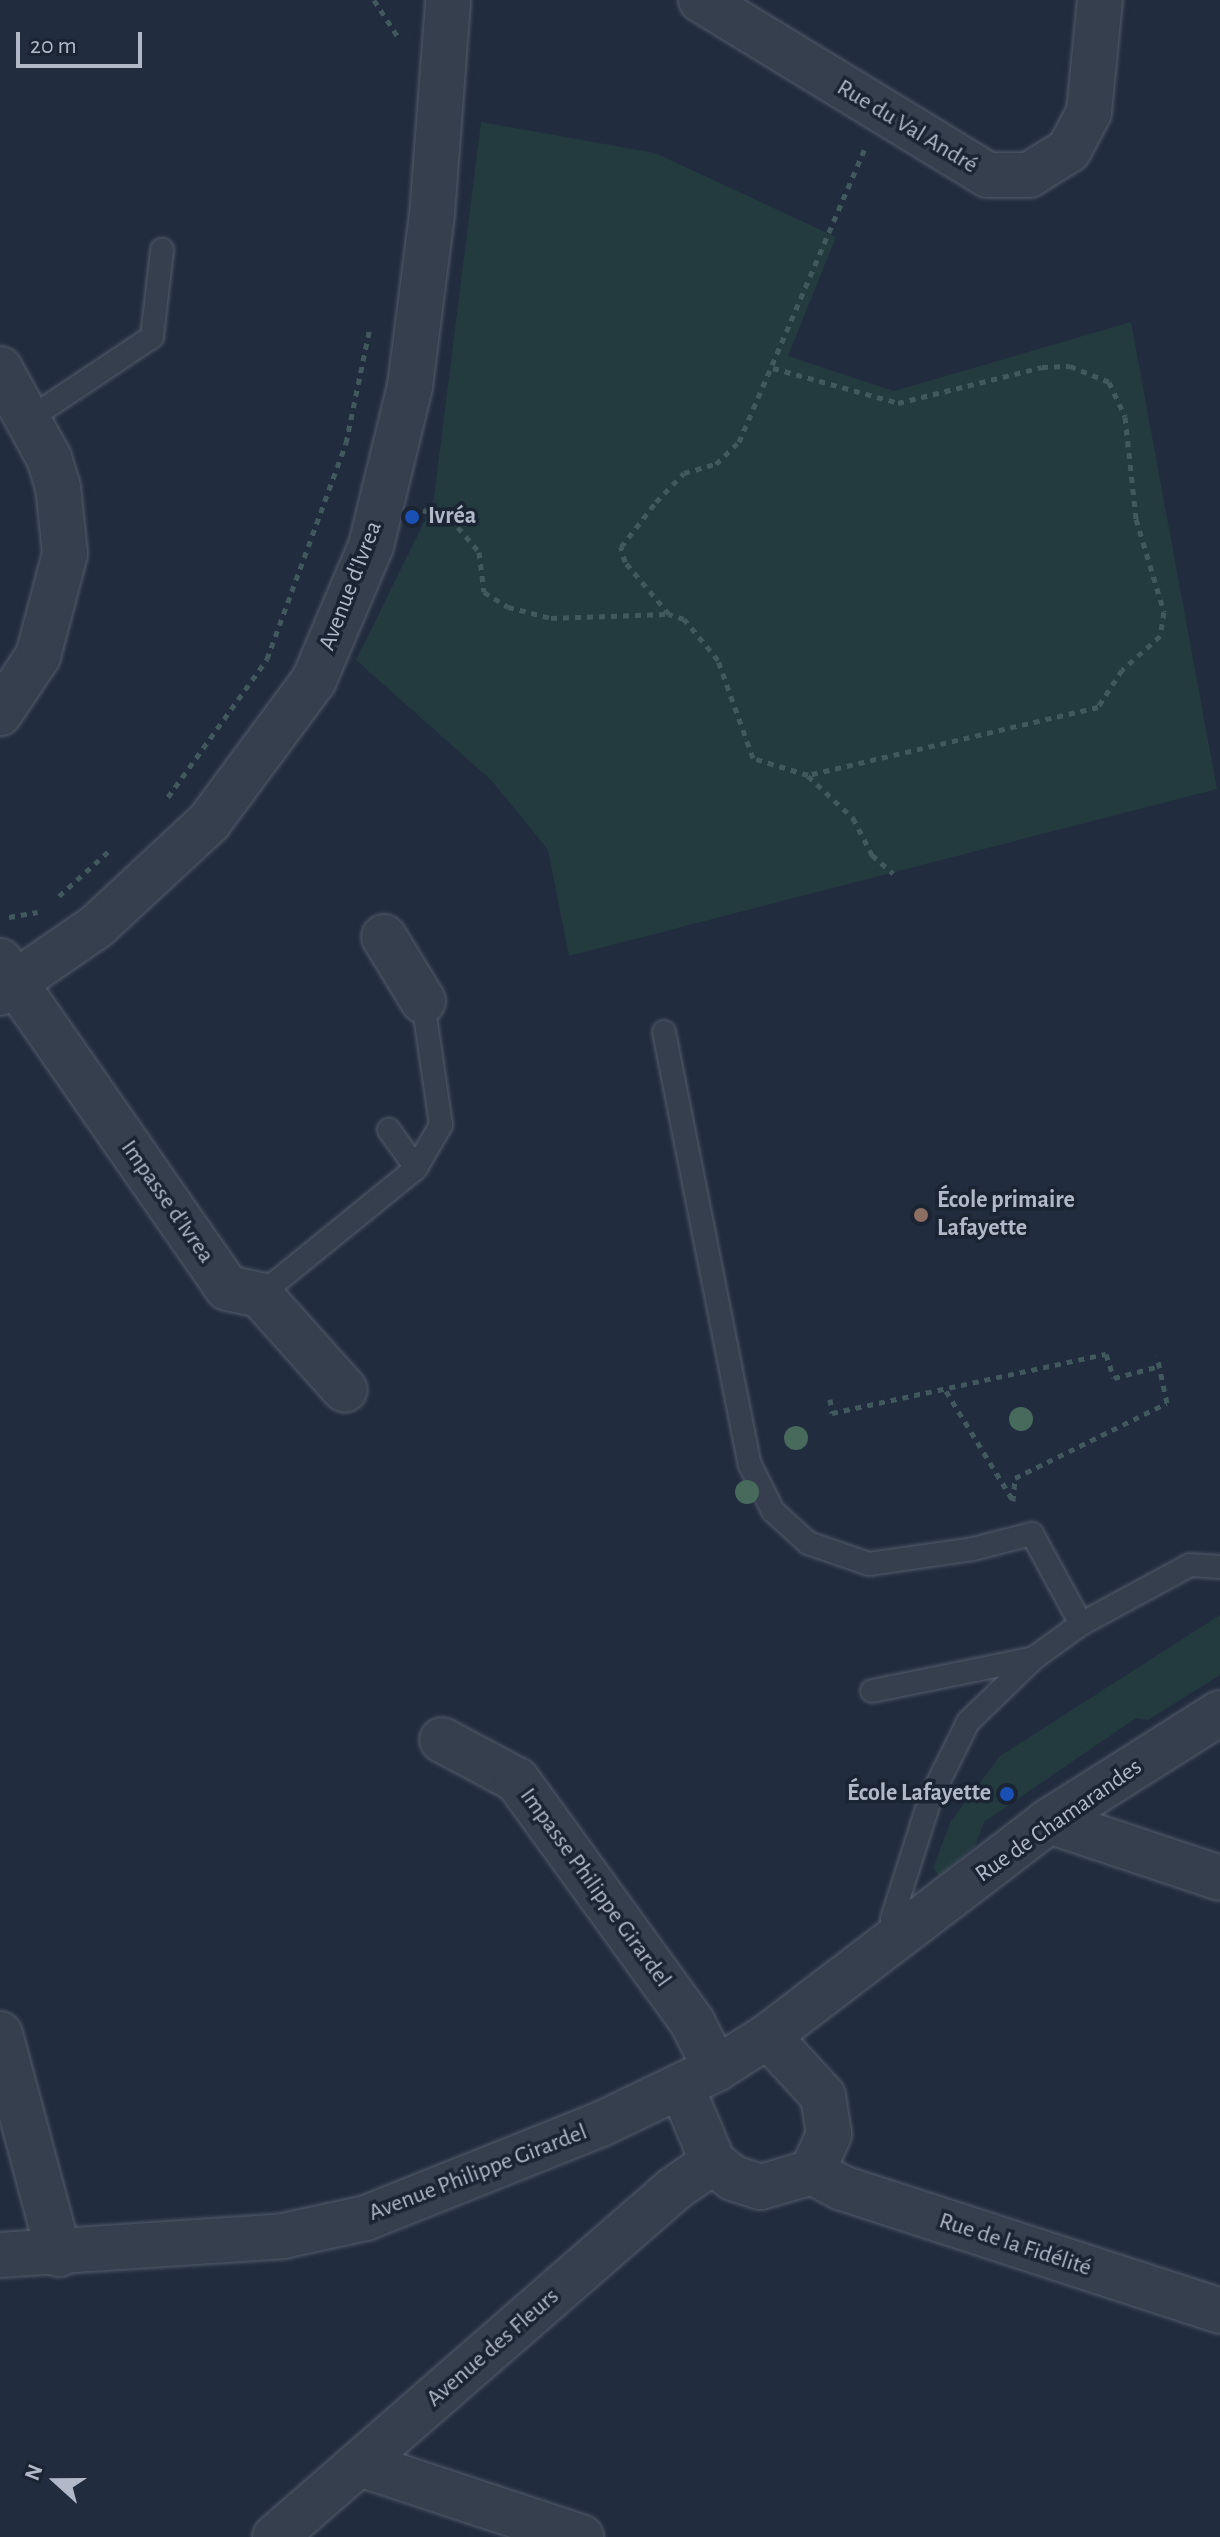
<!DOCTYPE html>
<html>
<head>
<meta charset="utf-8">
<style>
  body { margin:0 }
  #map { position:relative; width:1220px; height:2537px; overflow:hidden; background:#212c3e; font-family:"Alegreya Sans",sans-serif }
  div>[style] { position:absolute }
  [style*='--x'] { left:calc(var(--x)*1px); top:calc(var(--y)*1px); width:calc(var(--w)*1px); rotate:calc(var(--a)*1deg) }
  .green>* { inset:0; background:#233b3f }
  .path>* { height:5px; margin-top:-2.5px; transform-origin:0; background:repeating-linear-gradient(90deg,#41585c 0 6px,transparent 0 12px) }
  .roads { filter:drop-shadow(0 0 2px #535c6c) drop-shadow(0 0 2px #535c6c) }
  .lane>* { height:22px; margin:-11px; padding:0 11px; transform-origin:11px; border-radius:11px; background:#353f4e }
  .street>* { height:44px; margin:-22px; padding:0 22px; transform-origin:22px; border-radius:22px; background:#353f4e }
  .trees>* { width:24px; height:24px; margin:-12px; border-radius:50%; background:#476a5c }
  .dots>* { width:22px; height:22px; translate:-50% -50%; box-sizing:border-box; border:4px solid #1a2433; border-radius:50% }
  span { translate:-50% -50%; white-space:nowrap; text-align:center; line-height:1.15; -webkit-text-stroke:7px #1a2433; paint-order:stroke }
  .street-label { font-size:24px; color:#b1b9c9 }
  .poi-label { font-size:24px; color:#b1b9c9; font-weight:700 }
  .left { translate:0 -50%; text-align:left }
  .right { translate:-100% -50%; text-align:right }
  .north { position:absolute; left:16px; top:2441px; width:80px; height:80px; -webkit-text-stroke:6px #1a2433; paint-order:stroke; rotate:291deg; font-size:22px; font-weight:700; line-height:32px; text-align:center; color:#b1b9c9 }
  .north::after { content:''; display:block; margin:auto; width:28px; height:36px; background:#b1b9c9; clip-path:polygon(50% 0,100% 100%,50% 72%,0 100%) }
  .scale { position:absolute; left:16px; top:32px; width:126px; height:36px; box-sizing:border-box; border:4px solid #b1b9c9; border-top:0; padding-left:10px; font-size:24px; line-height:28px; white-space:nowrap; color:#b1b9c9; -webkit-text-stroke:6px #1a2433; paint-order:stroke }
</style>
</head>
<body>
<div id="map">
  <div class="green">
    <div style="clip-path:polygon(481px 122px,655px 153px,836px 237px,788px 356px,894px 391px,1131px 322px,1217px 789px,569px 956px,548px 850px,492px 781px,356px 660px,433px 504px)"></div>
    <div style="clip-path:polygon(1220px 1615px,1220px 1675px,1148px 1720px,1136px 1718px,984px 1822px,975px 1846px,939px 1876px,933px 1868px,951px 1821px,1000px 1756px)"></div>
  </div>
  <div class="path">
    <div style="--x:374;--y:0;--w:48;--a:57"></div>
    <div style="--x:773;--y:368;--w:130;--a:15.6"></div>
    <div style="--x:898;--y:403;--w:148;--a:-14"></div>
    <div style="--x:1042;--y:367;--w:28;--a:-2"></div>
    <div style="--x:1070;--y:366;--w:42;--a:22.3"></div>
    <div style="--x:1109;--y:382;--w:38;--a:65"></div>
    <div style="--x:1125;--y:417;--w:103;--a:83.8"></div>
    <div style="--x:1136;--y:519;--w:97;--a:73.2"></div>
    <div style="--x:1164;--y:612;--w:24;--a:99"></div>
    <div style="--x:1160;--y:636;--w:51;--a:138.2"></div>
    <div style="--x:1122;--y:670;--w:44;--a:123"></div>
    <div style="--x:1098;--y:707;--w:298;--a:166.8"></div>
    <div style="--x:808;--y:775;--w:58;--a:-162.8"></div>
    <div style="--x:753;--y:758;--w:104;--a:-109.7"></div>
    <div style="--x:718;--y:660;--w:53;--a:-129.7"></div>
    <div style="--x:684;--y:619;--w:16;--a:-162"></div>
    <div style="--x:669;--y:614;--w:68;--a:-130.2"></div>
    <div style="--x:625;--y:562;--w:16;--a:-105"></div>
    <div style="--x:621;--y:547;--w:57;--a:-52.1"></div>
    <div style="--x:656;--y:502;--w:40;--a:-46"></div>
    <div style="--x:684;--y:473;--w:33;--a:-16"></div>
    <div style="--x:716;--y:464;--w:32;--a:-44"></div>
    <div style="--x:739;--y:442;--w:318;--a:-66.8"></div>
    <div style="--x:423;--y:510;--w:28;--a:17"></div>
    <div style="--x:450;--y:518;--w:45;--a:49.5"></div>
    <div style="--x:479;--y:552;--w:40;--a:82.9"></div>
    <div style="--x:484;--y:592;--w:28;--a:32"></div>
    <div style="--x:508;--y:607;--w:44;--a:14.3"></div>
    <div style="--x:551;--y:618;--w:117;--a:-2"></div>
    <div style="--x:808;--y:776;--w:62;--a:43"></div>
    <div style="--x:853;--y:818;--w:42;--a:62.8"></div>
    <div style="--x:872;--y:855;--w:28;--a:41"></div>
    <div style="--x:168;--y:797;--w:170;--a:-54.3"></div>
    <div style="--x:267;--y:659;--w:230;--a:-69.9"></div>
    <div style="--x:346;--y:443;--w:118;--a:-78.3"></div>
    <div style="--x:59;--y:896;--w:70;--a:-42.1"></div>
    <div style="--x:9;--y:917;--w:29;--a:-10"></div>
    <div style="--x:946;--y:1391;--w:130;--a:58.5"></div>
    <div style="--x:830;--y:1399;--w:14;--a:82"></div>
    <div style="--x:832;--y:1413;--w:280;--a:-12.2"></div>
    <div style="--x:1106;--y:1354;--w:25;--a:72"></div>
    <div style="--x:1114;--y:1378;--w:48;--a:-14.6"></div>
    <div style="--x:1013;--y:1501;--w:23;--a:-85"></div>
    <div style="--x:1015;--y:1478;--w:169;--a:-26.3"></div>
    <div style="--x:1167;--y:1403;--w:48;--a:-102"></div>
  </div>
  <div class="roads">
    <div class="lane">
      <div style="--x:29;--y:419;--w:148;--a:-33.7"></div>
      <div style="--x:152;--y:337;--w:88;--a:-83.4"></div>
      <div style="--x:664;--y:1032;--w:441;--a:78.8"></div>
      <div style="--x:750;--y:1465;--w:51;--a:63.4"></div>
      <div style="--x:773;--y:1511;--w:47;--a:42.4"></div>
      <div style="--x:808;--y:1543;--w:65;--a:19"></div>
      <div style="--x:869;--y:1564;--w:105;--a:-8.2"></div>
      <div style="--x:973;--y:1549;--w:61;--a:-14.3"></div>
      <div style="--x:1032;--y:1534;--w:102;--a:61.4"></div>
      <div style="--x:416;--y:1168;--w:50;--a:-59.8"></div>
      <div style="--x:441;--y:1125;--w:125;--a:-98.3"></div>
      <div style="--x:260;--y:1295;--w:201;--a:-39.1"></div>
      <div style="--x:416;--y:1168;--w:47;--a:-125.4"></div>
      <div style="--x:872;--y:1691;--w:165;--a:-11.5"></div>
      <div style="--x:902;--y:1934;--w:18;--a:-124"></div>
      <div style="--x:892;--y:1919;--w:126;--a:-72.4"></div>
      <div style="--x:930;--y:1799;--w:86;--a:-63.7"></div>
      <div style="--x:968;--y:1722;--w:92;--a:-44.1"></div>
      <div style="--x:1034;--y:1658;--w:58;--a:-35.9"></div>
      <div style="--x:1081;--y:1624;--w:124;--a:-28.4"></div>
      <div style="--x:1190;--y:1565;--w:30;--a:4"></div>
    </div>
    <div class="street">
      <div style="--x:701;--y:0;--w:336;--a:31.4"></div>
      <div style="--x:988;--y:175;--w:41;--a:0"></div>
      <div style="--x:1029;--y:175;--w:47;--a:-32"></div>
      <div style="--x:1069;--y:150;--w:43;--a:-62.2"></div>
      <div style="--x:1089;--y:112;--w:113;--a:-84.4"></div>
      <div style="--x:0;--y:369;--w:102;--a:61.2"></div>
      <div style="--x:49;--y:458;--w:30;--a:73"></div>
      <div style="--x:58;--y:487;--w:67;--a:84"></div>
      <div style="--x:65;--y:554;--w:106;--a:104.8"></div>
      <div style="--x:38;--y:656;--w:69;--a:123.7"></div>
      <div style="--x:384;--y:937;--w:75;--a:58.6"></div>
      <div style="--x:0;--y:961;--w:398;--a:55.2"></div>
      <div style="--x:227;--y:1288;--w:34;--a:12"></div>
      <div style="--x:260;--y:1295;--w:127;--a:48.2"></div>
      <div style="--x:0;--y:993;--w:118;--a:-34.6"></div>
      <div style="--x:97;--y:926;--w:153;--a:-42.9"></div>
      <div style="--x:209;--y:822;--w:177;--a:-53.5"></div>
      <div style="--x:314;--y:680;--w:146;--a:-67"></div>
      <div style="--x:371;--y:546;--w:165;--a:-76.3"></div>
      <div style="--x:410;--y:386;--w:172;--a:-82.7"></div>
      <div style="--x:432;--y:215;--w:216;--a:-85.7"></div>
      <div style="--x:442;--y:1740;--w:85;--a:28.1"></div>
      <div style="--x:517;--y:1780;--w:299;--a:54.1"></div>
      <div style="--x:692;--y:2022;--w:53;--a:62.9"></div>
      <div style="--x:1049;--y:1821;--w:180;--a:18.4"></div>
      <div style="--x:0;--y:2034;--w:228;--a:75"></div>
      <div style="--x:681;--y:2086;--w:82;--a:67.2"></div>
      <div style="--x:713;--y:2162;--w:26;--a:39"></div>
      <div style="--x:733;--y:2178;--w:29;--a:18"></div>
      <div style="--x:761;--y:2187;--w:53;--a:-16.4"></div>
      <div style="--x:812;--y:2172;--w:42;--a:-65.9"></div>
      <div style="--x:829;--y:2134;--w:38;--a:-99"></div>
      <div style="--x:823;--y:2096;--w:81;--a:-132.5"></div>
      <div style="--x:812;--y:2172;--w:34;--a:28"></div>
      <div style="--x:842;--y:2188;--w:398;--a:18"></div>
      <div style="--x:0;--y:2255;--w:284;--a:-3.8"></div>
      <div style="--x:283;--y:2236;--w:85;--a:-12.2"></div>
      <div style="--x:366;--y:2218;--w:251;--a:-21.8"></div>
      <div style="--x:599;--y:2125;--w:130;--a:-25.6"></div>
      <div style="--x:716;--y:2069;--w:62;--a:-32.4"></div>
      <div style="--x:768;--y:2036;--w:354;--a:-37.4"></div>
      <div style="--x:1049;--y:1821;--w:202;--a:-32.3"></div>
      <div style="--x:360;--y:2464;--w:233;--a:18.3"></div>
      <div style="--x:275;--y:2537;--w:529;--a:-41.09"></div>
      <div style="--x:674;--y:2189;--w:47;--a:-34.7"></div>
    </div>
  </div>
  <div class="trees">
    <div style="left:1021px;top:1419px"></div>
    <div style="left:796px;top:1438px"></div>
    <div style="left:747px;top:1492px"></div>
  </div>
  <div class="dots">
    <div style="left:412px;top:517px;background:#1a4fb4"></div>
    <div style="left:921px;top:1215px;background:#8d6e63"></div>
    <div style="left:1007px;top:1794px;background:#1a4fb4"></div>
  </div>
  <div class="street-label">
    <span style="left:907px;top:127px;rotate:31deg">Rue du Val André</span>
    <span style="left:351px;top:586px;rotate:-69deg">Avenue d'Ivrea</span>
    <span style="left:167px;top:1202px;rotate:55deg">Impasse d'Ivrea</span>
    <span style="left:1059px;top:1821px;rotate:-35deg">Rue de Chamarandes</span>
    <span style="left:595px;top:1888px;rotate:54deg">Impasse Philippe Girardel</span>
    <span style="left:478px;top:2173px;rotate:-21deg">Avenue Philippe Girardel</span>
    <span style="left:1015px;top:2245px;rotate:18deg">Rue de la Fidélité</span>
    <span style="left:493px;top:2348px;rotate:-41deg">Avenue des Fleurs</span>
  </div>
  <div class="poi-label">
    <span class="left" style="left:428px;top:517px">Ivréa</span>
    <span class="left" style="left:937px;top:1215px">École primaire<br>Lafayette</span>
    <span class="right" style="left:991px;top:1794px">École Lafayette</span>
  </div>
  <div class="north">N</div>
  <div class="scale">20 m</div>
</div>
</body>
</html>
